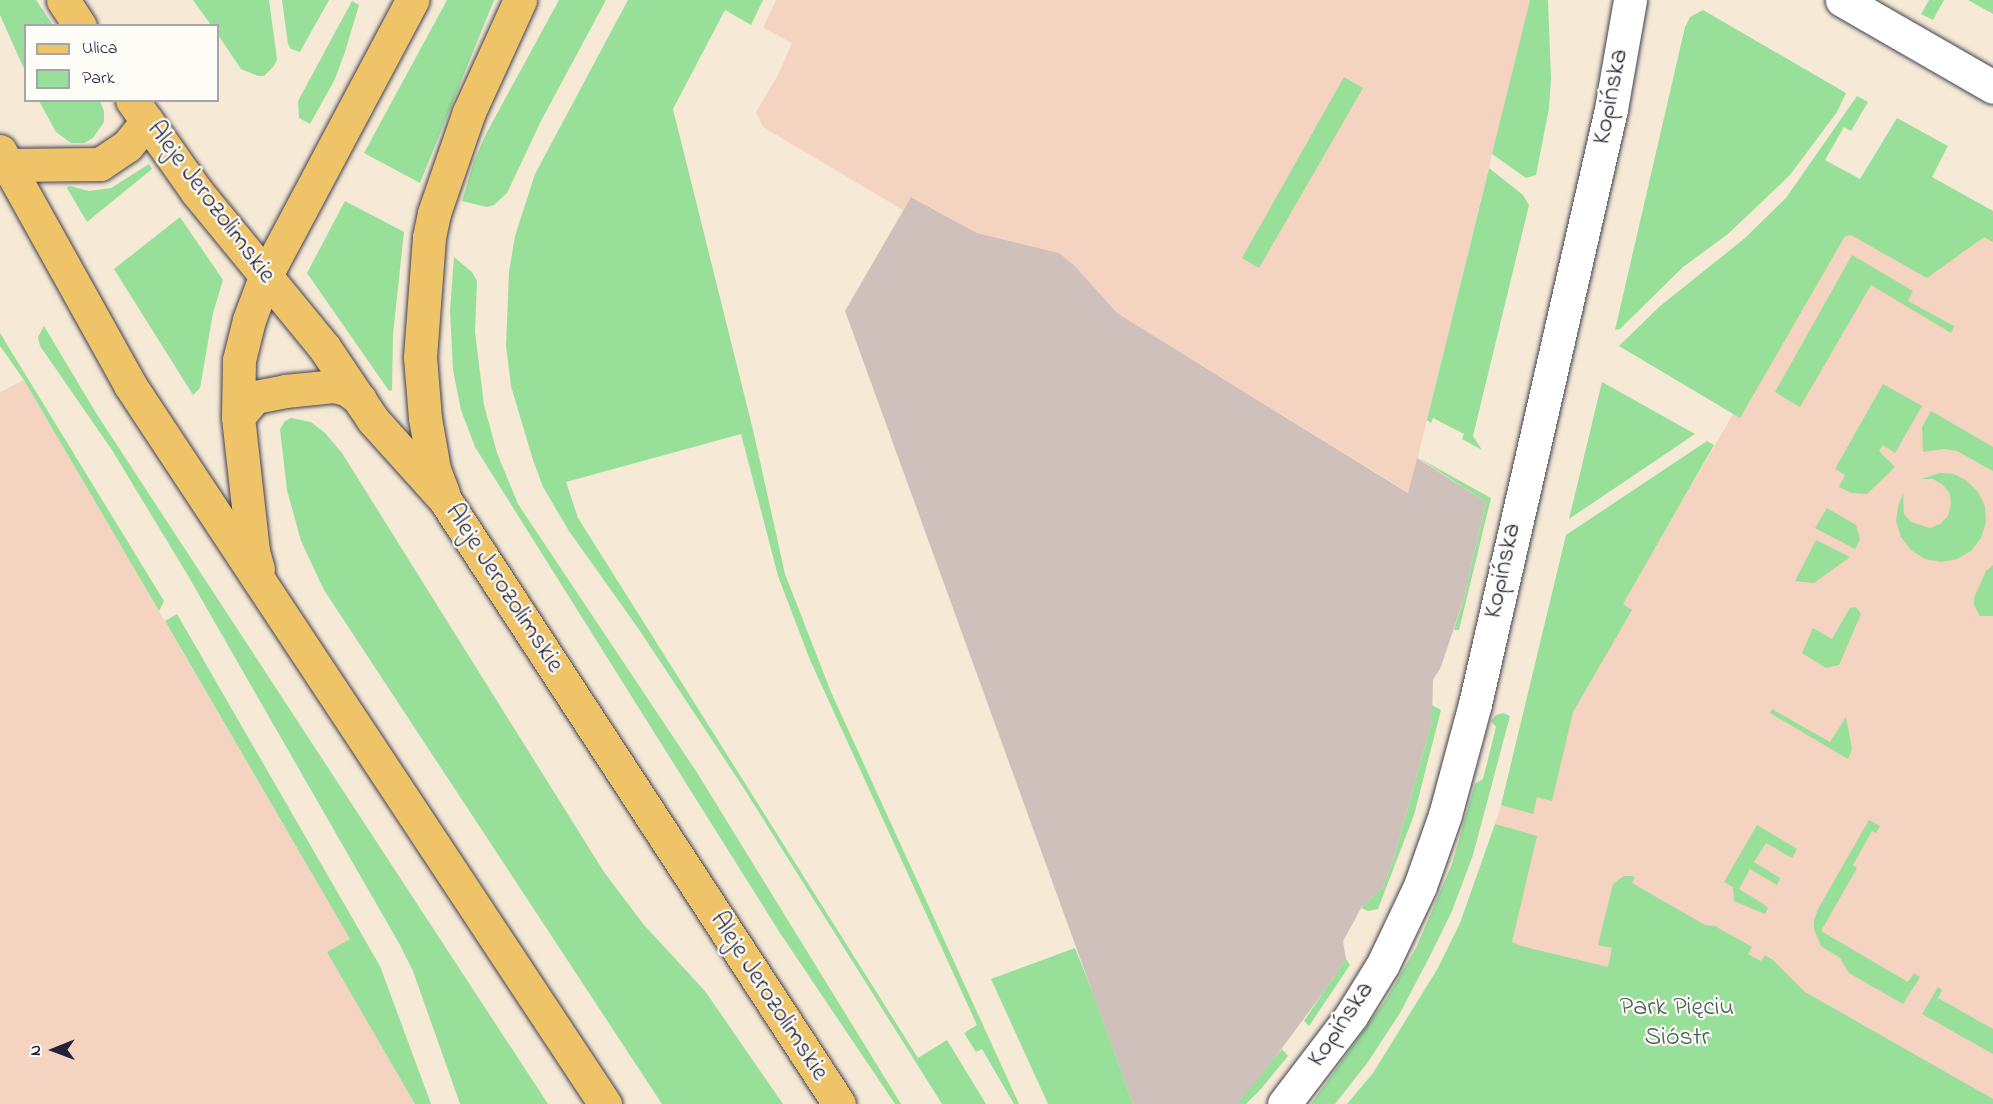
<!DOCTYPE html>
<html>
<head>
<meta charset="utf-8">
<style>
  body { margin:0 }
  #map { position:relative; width:1993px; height:1104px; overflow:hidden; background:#f6ead6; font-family:"Indie Flower",sans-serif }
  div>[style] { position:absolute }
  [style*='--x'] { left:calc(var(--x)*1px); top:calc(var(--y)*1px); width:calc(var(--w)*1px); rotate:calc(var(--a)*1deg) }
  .built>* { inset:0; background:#f4d3c0 }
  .industrial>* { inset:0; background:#d0c0bc }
  .green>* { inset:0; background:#98df99 }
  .roads { filter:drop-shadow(0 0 2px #424052) drop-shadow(0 0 2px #424052) }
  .minor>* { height:33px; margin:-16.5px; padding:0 16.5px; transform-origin:16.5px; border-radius:16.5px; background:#fff }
  .major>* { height:33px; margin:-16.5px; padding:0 16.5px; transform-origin:16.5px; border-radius:16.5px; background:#efc469 }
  span { translate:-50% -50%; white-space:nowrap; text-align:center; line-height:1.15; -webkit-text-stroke:4.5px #fdfcf7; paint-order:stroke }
  .street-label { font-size:26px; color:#22223b }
  .park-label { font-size:26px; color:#455b57 }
  .legend { position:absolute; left:24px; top:24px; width:195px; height:78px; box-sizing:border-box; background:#fdfcf7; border:2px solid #a5a5ac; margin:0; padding:8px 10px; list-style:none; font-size:18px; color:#22223b }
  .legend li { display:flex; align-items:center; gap:12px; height:30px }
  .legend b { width:30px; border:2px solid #a5a5ac }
  .north { position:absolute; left:24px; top:1020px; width:60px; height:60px; -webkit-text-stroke:4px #fdfcf7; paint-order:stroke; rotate:269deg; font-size:16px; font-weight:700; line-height:24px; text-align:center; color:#22223b }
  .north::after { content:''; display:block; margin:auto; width:21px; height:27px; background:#22223b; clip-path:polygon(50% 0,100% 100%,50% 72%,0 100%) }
</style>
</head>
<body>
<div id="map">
  <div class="built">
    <div style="clip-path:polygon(776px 0,1530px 0,1409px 493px,1117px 313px,1074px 265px,1059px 253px,977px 233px,912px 197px,903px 210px,763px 127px,756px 112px,778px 75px,792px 43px,763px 28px)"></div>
    <div style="clip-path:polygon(1860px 197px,1993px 211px,1993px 1104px,1615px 974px,1535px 955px,1493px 936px,1495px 824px,1501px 805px,1533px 813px,1560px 706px,1622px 604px)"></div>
    <div style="clip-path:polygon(24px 380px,350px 939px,328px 952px,415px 1104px,0 1104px,0 392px)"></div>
  </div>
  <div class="industrial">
    <div style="clip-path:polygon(911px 197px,977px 233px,1059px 253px,1074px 265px,1117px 313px,1408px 493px,1417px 458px,1486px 502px,1464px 598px,1441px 667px,1433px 680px,1432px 721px,1394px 858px,1383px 887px,1361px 908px,1352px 925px,1343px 941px,1346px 959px,1325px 990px,1257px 1082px,1237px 1104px,1133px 1104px,845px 311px)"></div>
  </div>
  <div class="green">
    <div style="clip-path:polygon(0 0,36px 0,53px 25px,26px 26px,25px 71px,0 15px)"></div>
    <div style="clip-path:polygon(193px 0,269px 0,277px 59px,274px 66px,264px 76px,258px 76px,241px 69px,218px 35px,218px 26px,211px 25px)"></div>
    <div style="clip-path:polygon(282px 0,329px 0,300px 52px,291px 49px,288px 44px)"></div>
    <div style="clip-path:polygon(447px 0,494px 0,420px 183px,364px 153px)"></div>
    <div style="clip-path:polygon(559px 0,606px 0,541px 121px,507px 193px,494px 205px,487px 207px,462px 201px,474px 161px,487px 132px)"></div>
    <div style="clip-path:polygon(628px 0,763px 0,751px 25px,725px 10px,673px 109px,753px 430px,785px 574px,831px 692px,1019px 1104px,1014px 1104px,982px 1049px,976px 1052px,964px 1033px,977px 1025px,810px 660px,778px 576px,741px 434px,566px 482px,578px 518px,918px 1058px,947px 1040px,986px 1104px,942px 1104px,743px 787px,640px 631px,569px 531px,543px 487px,533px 460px,511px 386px,506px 346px,509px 272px,515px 236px,535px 174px)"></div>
    <div style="clip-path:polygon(1530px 0,1548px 0,1551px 79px,1549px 108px,1536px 175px,1526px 178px,1492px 154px)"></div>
    <div style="clip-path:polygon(1929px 0,1944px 0,1933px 20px,1921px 14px)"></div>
    <div style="clip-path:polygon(1968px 0,1993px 0,1993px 14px)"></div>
    <div style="clip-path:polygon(352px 1px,359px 5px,345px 52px,335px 79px,310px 124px,299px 118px,298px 101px)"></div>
    <div style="clip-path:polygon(1703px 10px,1846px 93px,1837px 112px,1790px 175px,1728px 234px,1683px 267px,1620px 329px,1615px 330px,1685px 27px,1690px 17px)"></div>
    <div style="clip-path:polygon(1344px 77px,1363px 88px,1259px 268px,1242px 258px)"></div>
    <div style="clip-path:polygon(1857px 96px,1868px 102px,1851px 131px,1844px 127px,1825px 160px,1860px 179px,1897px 118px,1948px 146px,1932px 177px,1993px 211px,1993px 242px,1984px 237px,1927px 278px,1851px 235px,1845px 236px,1740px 418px,1619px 346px,1659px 307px,1745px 238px,1786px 198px)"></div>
    <div style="clip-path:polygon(39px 101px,100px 101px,104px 111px,104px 122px,93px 138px,84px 143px,71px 143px,56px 132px)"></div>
    <div style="clip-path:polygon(149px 164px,152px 169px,87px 222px,67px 188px,69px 186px,89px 191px,111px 188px)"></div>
    <div style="clip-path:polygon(1489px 168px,1523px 195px,1529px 205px,1473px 436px,1482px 450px,1462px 439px,1464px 434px,1433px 418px,1431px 423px,1427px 420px)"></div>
    <div style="clip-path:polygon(345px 201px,404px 232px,393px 334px,392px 390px,389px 391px,307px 273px)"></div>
    <div style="clip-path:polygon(180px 217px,223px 280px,213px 313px,200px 388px,193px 395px,114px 269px)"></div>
    <div style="clip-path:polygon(1852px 255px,1913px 291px,1908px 301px,1954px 326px,1951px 333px,1871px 285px,1800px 407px,1775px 392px)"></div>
    <div style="clip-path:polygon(454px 257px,472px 272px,477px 281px,475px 332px,484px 405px,497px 453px,518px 504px,696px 771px,901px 1104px,895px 1104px,780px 933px,475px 447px,461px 410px,453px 370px,450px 310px)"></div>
    <div style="clip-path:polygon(44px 326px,96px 413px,548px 1104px,460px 1104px,413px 971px,400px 945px,187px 574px,112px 450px,40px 346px,38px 337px)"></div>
    <div style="clip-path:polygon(0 333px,164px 601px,159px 611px,24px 380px,0 346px)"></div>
    <div style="clip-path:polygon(1602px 382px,1695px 434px,1569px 519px)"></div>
    <div style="clip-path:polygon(1883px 384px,1922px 406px,1895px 453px,1883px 445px,1879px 451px,1895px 467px,1867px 494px,1852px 493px,1839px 487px,1845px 475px,1835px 469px)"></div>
    <div style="clip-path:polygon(1931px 411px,1993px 447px,1993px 471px,1957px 451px,1944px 449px,1923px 452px,1922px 427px)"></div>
    <div style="clip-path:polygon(291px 418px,311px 422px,325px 433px,342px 453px,604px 872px,644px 925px,705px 991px,783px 1104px,662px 1104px,324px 590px,301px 541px,287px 490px,280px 429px,285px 421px)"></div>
    <div style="clip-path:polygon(1707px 441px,1714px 445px,1623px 604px,1632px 610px,1573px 712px,1552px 801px,1537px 797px,1533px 814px,1501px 805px,1566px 535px)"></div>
    <div style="clip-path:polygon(1417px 457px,1491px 498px,1459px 630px,1454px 630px,1464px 598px,1486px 502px)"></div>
    <div style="clip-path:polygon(1940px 473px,1954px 474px,1967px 481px,1978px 492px,1985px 506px,1986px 522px,1981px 538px,1971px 551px,1957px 559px,1941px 562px,1925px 559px,1911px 550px,1901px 537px,1896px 521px,1898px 507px,1903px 493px,1904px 514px,1911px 522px,1930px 528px,1940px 524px,1948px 516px,1951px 505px,1950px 494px,1943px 485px,1933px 479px,1921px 479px)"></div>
    <div style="clip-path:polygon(1827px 508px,1856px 525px,1860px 540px,1855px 549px,1815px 528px)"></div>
    <div style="clip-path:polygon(1816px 540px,1850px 557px,1814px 583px,1795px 581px)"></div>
    <div style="clip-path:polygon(1993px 565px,1993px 616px,1980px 616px,1974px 605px,1974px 598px,1986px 571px)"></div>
    <div style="clip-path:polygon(1856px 607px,1861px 614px,1839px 665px,1826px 668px,1802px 653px,1813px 628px,1832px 639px,1850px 608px)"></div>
    <div style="clip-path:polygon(177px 614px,380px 966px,431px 1104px,415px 1104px,327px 952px,350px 939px,165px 621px)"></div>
    <div style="clip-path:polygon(1432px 705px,1441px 710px,1414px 815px,1378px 909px,1368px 911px,1361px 908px,1383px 887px,1394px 858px,1432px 721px)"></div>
    <div style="clip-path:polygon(1772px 709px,1830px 742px,1846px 717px,1852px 749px,1848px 759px,1770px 713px)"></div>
    <div style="clip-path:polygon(1503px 713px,1510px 716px,1473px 855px,1452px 911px,1431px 954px,1400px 1013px,1368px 1062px,1335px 1104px,1311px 1104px,1385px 1001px,1416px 948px,1452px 864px,1475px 784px,1483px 779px,1496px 727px,1491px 721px,1496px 715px)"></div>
    <div style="clip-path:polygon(1869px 820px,1880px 826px,1876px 833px,1872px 831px,1853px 865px,1857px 868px,1821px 931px,1908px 982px,1914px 973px,1920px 977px,1903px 1004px,1849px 973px,1840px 958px,1821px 946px,1814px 929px,1814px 920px,1818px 909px)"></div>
    <div style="clip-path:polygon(1495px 824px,1537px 836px,1512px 942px,1521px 946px,1608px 967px,1612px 948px,1598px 945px,1613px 884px,1624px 876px,1633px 876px,1635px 878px,1632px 883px,1705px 925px,1715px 926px,1752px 947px,1748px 954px,1761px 961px,1765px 955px,1773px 960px,1805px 992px,1993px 1099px,1993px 1104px,1347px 1104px,1373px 1073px,1438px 968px,1460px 923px)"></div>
    <div style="clip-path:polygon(1757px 825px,1797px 849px,1792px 858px,1766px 843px,1754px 862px,1780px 878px,1777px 885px,1750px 869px,1739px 889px,1765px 905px,1768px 908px,1765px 914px,1734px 901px,1733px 887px,1724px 882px)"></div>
    <div style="clip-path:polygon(1075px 948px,1094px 996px,1133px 1104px,1048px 1104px,991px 979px)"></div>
    <div style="clip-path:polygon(1346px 959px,1350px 965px,1309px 1026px,1304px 1021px)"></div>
    <div style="clip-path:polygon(1938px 987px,1942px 990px,1938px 998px,1993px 1029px,1993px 1054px,1922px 1014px)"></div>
    <div style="clip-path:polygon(1282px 1049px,1288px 1056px,1261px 1089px,1246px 1104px,1237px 1104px)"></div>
  </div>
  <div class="roads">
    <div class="minor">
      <div style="--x:1842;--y:0;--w:174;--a:29.9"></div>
      <div style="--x:1284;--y:1104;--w:111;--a:-52.7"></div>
      <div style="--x:1351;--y:1016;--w:61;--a:-58.4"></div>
      <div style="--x:1383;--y:964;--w:86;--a:-64.6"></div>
      <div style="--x:1420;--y:886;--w:75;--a:-70.6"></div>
      <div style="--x:1445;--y:815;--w:115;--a:-74.9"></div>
      <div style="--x:1475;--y:704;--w:610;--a:-77.12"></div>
      <div style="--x:1611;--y:109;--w:111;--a:-80.1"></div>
    </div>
    <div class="major">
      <div style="--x:63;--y:0;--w:31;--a:57"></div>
      <div style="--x:132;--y:100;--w:113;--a:54.8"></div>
      <div style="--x:197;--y:192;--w:200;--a:50.7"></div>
      <div style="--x:324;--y:347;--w:88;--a:56.1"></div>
      <div style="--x:373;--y:420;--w:108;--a:48"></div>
      <div style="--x:445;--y:500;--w:721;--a:56.88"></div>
      <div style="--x:0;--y:151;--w:268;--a:60.9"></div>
      <div style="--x:130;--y:385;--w:862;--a:56.55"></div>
      <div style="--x:7;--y:165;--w:93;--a:-0.6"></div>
      <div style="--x:100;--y:164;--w:32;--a:-34"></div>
      <div style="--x:127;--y:146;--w:32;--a:-51"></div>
      <div style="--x:238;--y:417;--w:26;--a:-50"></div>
      <div style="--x:255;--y:397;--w:31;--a:-11"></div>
      <div style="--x:285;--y:391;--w:49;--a:-5.8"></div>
      <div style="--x:334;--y:386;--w:12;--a:14"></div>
      <div style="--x:346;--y:389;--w:17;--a:36"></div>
      <div style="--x:443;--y:493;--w:26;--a:-111"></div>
      <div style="--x:434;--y:469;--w:52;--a:-100"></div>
      <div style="--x:425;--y:418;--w:61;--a:-94.7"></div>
      <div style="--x:420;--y:357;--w:120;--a:-85.7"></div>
      <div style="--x:429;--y:237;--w:25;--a:-78"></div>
      <div style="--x:434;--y:213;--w:107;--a:-70.9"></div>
      <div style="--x:469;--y:112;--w:123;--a:-65.5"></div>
      <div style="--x:258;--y:569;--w:19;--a:-106"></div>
      <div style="--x:253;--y:551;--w:135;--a:-96.4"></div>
      <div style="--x:238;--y:417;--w:57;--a:-89"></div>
      <div style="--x:239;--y:360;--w:41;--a:-76"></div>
      <div style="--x:249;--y:320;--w:46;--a:-69.6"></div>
      <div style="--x:265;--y:277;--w:314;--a:-62"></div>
    </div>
  </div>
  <div class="street-label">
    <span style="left:1612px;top:97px;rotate:-79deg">Kopińska</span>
    <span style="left:210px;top:203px;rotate:53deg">Aleje Jerozolimskie</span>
    <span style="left:1504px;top:571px;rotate:-78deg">Kopińska</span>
    <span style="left:503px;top:589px;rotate:57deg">Aleje Jerozolimskie</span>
    <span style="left:768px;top:997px;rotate:57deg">Aleje Jerozolimskie</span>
    <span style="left:1342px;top:1025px;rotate:-56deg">Kopińska</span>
  </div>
  <div class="park-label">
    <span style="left:1677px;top:1024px">Park Pięciu<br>Sióstr</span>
  </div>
  <ul class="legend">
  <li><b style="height:8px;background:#efc469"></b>Ulica</li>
  <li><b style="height:16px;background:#98df99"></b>Park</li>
  </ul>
  <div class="north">N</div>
</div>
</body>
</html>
